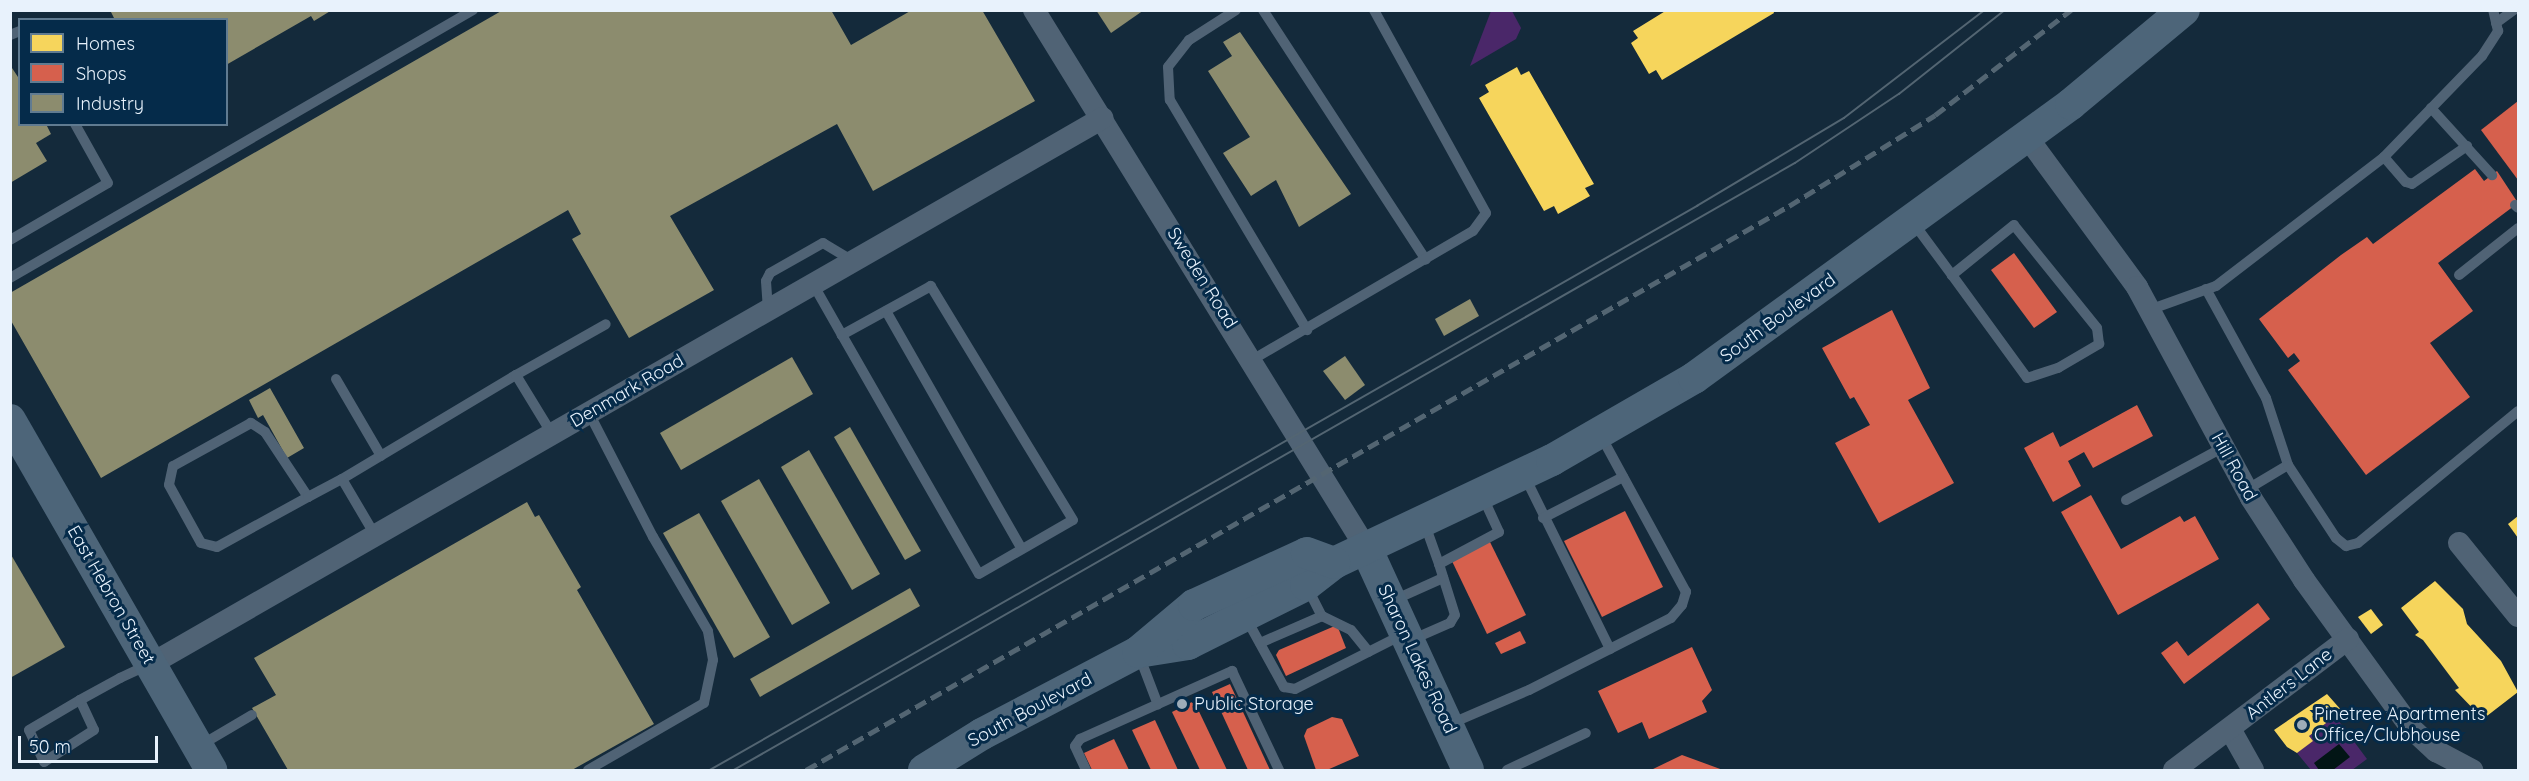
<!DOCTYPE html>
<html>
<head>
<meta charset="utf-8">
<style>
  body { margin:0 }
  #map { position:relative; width:2529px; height:781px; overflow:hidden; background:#142a3b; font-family:Quicksand,sans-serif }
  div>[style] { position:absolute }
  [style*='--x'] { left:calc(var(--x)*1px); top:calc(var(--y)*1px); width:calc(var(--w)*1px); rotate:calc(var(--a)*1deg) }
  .green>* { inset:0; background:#4a2769 }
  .water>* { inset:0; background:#021515 }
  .homes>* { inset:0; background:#f6d55c }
  .shops>* { inset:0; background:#d6604d }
  .industry>* { inset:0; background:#8c8c6e }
  .lane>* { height:10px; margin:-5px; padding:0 5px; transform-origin:5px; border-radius:5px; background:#506375 }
  .street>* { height:22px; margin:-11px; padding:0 11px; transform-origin:11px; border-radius:11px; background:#506375 }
  .secondary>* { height:32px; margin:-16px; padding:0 16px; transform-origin:16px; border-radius:16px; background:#4d6579 }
  .tram>* { height:1.5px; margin:-0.75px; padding:0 0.75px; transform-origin:0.75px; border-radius:0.75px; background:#536572 }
  .rail>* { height:4.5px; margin-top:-2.25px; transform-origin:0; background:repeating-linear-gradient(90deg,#536572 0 12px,transparent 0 18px) }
  .dots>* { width:16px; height:16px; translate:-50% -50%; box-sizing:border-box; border:3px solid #052b4a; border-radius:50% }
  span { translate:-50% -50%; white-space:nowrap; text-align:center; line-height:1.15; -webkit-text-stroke:6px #052b4a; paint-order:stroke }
  .street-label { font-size:18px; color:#e8f2fc }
  .poi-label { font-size:18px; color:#e8f2fc }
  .left { translate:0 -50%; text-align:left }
  .frame { position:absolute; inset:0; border:12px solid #e8f2fc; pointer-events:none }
  .legend { position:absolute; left:18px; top:18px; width:210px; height:108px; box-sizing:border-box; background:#052b4a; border:2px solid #607b91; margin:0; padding:8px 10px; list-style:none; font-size:18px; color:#e8f2fc }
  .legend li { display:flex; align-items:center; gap:12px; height:30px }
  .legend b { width:30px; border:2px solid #607b91 }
  .scale { position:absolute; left:18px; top:736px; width:140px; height:27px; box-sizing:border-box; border:3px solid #e8f2fc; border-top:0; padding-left:8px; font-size:18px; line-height:21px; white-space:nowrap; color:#e8f2fc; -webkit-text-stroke:4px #052b4a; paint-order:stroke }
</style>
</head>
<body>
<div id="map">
  <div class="green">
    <div style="clip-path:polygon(1491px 11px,1512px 11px,1521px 28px,1516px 39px,1470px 66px)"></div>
    <div style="clip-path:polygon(2335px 716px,2367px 759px,2352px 770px,2311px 770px,2297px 753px,2312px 741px,2309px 736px)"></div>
  </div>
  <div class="water">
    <div style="clip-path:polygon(2339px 744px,2350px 757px,2333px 770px,2319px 770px,2314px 763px)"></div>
  </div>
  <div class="homes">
    <div style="clip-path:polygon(1667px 10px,1773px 10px,1774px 13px,1662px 80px,1656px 70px,1649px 74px,1631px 43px,1638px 38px,1633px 31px)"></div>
    <div style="clip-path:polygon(1517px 67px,1521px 75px,1529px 71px,1594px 184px,1585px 188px,1590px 196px,1558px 214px,1554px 206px,1544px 211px,1479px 98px,1489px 92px,1485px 85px)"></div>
    <div style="clip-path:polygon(2518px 516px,2518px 538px,2508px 524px)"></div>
    <div style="clip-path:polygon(2435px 581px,2463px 609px,2467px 624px,2501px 661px,2518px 692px,2483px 719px,2455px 690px,2459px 688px,2423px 640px,2415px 635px,2419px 632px,2401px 608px)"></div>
    <div style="clip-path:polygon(2371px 609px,2383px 625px,2371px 634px,2358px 617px)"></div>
    <div style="clip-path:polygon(2327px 694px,2342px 711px,2309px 736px,2313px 741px,2297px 753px,2287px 747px,2274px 730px)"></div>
  </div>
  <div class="shops">
    <div style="clip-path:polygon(2518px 101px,2518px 180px,2481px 130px)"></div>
    <div style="clip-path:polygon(2475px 169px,2484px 181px,2497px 171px,2518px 203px,2438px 263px,2473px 311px,2430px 343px,2470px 397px,2366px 475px,2288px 370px,2300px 361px,2294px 353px,2288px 358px,2259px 319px,2341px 255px,2367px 237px,2373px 244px)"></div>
    <div style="clip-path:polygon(2014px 253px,2057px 312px,2034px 328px,1991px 270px)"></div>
    <div style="clip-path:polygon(1892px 310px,1930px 388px,1908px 400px,1954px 483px,1879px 523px,1835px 443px,1870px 425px,1854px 397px,1850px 399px,1822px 348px)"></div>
    <div style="clip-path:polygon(2137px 405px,2153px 436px,2093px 468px,2084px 452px,2068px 461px,2081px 486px,2053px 502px,2024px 448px,2053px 432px,2060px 447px)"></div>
    <div style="clip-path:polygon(2091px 495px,2121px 549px,2180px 516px,2184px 522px,2195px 516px,2219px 559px,2118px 615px,2061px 512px)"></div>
    <div style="clip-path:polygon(1625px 511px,1663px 587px,1602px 617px,1564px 541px)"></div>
    <div style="clip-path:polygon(1489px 540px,1526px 615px,1487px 634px,1451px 559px)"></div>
    <div style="clip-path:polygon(2258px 603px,2270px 619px,2184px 684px,2161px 653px,2177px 641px,2188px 656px)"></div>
    <div style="clip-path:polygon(1337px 625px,1346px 648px,1286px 676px,1276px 655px,1279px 650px)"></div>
    <div style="clip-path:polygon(1520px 631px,1526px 643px,1501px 654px,1495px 643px)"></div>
    <div style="clip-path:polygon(1692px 647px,1712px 690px,1702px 701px,1707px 712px,1649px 739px,1642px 722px,1618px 733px,1598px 691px)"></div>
    <div style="clip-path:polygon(1230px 684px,1270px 770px,1248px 770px,1212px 692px)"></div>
    <div style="clip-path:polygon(1194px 701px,1227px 770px,1200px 770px,1172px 712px)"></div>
    <div style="clip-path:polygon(1332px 717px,1342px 719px,1359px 756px,1327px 770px,1316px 770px,1304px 736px,1307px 729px)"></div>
    <div style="clip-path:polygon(1155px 720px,1178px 770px,1151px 770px,1132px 730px)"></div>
    <div style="clip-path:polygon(1114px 739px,1129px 770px,1092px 770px,1084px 753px)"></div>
    <div style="clip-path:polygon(1682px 755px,1723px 770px,1651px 770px)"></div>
  </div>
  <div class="industry">
    <div style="clip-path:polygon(110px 10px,332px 10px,314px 21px,311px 16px,226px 65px,226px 20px,115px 20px)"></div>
    <div style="clip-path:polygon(503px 10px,831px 10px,851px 45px,912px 10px,982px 10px,1035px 101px,873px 191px,837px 124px,670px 216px,714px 290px,629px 338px,572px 239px,581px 234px,568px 210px,101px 478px,10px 319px,10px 293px)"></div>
    <div style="clip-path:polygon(1096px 10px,1144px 10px,1111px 33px)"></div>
    <div style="clip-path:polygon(1240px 32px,1351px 194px,1299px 227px,1276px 180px,1251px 196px,1223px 153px,1250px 137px,1208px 71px,1232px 56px,1223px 42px)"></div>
    <div style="clip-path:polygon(10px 65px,20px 80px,20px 124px,46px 124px,51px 134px,36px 143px,47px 161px,10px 183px)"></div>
    <div style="clip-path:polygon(1470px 299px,1479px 316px,1444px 336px,1435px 319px)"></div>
    <div style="clip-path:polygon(1345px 356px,1365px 385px,1345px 400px,1323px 371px)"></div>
    <div style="clip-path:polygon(792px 357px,813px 394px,681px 470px,660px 433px)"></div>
    <div style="clip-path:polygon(270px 388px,304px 448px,287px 458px,263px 415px,258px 418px,249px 400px)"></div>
    <div style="clip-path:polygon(850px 427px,921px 551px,905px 560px,834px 437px)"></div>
    <div style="clip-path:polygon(809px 450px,880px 574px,852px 590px,781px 467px)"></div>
    <div style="clip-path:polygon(759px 479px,830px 603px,792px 625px,721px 501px)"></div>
    <div style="clip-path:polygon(527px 502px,535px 517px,539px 515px,581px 587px,577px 590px,654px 724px,572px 770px,288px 770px,252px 708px,276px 695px,254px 658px)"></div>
    <div style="clip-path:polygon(699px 513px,770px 637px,734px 658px,663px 533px)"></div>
    <div style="clip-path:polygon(10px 553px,65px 647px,10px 678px)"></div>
    <div style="clip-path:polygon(910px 588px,920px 606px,760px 697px,750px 679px)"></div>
  </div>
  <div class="lane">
    <div style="--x:1236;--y:10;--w:56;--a:147.4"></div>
    <div style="--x:1189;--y:40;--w:34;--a:128"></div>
    <div style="--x:1168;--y:67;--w:33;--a:87"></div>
    <div style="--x:1170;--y:100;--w:268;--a:59.2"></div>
    <div style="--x:1263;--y:10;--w:298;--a:56.9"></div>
    <div style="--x:2496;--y:23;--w:22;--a:-36"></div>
    <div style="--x:10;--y:35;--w:11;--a:-22"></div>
    <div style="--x:2431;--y:108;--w:91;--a:47.7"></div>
    <div style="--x:2384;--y:157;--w:33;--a:49"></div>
    <div style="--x:2406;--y:182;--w:6;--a:18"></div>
    <div style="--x:2412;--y:184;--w:67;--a:-34.6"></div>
    <div style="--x:2515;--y:205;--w:4;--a:45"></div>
    <div style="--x:1912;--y:221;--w:67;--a:53.5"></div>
    <div style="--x:1952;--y:275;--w:127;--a:53.9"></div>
    <div style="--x:2027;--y:378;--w:33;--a:-18"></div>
    <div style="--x:2058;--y:368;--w:48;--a:-30.3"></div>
    <div style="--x:2099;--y:344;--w:16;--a:-97"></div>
    <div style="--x:2097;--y:328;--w:132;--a:-128.9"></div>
    <div style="--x:2014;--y:225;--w:80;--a:141.1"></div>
    <div style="--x:10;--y:240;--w:113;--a:-30.2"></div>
    <div style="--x:108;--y:183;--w:68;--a:-119.2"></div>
    <div style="--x:2459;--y:275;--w:75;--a:-38.5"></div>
    <div style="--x:10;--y:278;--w:535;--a:-30.06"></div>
    <div style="--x:813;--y:284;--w:59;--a:60.4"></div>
    <div style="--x:842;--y:335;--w:275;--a:60.2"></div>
    <div style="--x:979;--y:574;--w:108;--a:-29.9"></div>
    <div style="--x:1073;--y:520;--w:274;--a:-121.3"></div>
    <div style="--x:931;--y:286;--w:102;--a:151.2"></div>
    <div style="--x:2206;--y:289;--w:124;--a:61.2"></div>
    <div style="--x:2266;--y:398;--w:71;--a:71.8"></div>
    <div style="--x:2288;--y:465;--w:49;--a:149.2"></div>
    <div style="--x:768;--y:310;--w:29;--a:-94"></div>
    <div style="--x:766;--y:281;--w:9;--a:-63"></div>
    <div style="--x:770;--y:273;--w:61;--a:-29.5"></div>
    <div style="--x:823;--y:243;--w:35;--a:31"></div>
    <div style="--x:2149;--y:310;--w:71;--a:-19.7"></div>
    <div style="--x:2216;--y:286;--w:212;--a:-37.5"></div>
    <div style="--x:2384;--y:157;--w:141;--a:-45.9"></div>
    <div style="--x:2482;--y:56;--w:30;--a:-57"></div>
    <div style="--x:2498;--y:31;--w:22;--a:-103"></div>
    <div style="--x:886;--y:311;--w:274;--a:60.3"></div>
    <div style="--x:1252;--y:360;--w:256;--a:-30.3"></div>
    <div style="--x:1473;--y:231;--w:22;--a:-54"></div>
    <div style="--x:1486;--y:213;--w:232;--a:-118.9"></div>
    <div style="--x:516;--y:375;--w:103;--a:-29.5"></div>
    <div style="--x:336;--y:379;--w:89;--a:59.7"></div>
    <div style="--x:2288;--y:465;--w:87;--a:56.7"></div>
    <div style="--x:2336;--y:538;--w:13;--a:39"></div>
    <div style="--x:2346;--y:546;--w:12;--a:-14"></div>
    <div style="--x:2358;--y:543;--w:207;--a:-39.5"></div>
    <div style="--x:1525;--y:477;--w:192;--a:63.7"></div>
    <div style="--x:342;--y:479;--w:203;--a:-30.9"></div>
    <div style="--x:516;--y:375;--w:69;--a:58.6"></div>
    <div style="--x:308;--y:497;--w:78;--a:-123.5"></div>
    <div style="--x:265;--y:432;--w:17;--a:-147"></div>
    <div style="--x:251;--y:423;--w:89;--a:151.1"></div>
    <div style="--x:173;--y:466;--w:19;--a:102"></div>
    <div style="--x:169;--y:485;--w:66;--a:61.1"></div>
    <div style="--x:201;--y:543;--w:16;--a:14"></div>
    <div style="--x:217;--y:547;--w:104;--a:-28.8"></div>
    <div style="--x:308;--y:497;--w:38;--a:-28"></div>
    <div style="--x:342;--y:479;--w:65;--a:59.5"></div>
    <div style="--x:2126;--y:500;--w:111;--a:-28.4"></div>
    <div style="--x:1543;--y:518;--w:90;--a:-27.1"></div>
    <div style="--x:1424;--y:522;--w:45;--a:70.3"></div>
    <div style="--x:1307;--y:587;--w:33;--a:63"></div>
    <div style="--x:1394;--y:600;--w:54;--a:-24.2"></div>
    <div style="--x:1246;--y:618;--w:79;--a:61.2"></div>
    <div style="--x:1284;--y:687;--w:11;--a:10"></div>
    <div style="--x:1295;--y:689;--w:120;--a:-26.8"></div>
    <div style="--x:1411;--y:640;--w:43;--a:-23.6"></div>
    <div style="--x:1450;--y:623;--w:9;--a:-58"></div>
    <div style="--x:1455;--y:615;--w:53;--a:-107.4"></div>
    <div style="--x:1439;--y:564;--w:68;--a:-28.1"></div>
    <div style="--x:1499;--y:532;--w:41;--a:-114.7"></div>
    <div style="--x:1260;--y:643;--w:68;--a:-23.5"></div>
    <div style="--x:1322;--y:616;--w:32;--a:26"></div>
    <div style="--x:1351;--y:630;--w:28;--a:51"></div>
    <div style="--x:1139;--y:655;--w:53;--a:69.2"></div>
    <div style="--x:80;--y:700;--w:33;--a:65"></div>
    <div style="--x:94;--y:730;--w:59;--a:147.4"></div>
    <div style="--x:44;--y:762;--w:35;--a:-115"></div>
    <div style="--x:29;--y:730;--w:59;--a:-30.5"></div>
    <div style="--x:80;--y:700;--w:46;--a:-28.8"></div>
    <div style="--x:120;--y:678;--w:31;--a:-25"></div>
    <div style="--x:1450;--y:724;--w:86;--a:-23.3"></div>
    <div style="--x:1529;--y:690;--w:159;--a:-26.9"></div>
    <div style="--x:1671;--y:618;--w:17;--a:-50"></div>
    <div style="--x:1682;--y:605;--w:14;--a:-73"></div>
    <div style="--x:1686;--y:592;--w:180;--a:-118.6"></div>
    <div style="--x:201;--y:745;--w:59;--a:-30.5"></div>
    <div style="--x:588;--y:770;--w:134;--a:-30"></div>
    <div style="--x:704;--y:703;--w:44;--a:-78.2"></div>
    <div style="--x:713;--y:660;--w:29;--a:-100"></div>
    <div style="--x:708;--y:631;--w:109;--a:-120.3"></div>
    <div style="--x:653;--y:537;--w:140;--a:-117.3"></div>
    <div style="--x:1086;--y:770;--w:26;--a:-115"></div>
    <div style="--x:1075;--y:746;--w:9;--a:-54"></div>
    <div style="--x:1080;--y:739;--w:167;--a:-24.1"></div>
    <div style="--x:1232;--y:671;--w:110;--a:64.6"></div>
    <div style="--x:1507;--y:770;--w:87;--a:-25.1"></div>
  </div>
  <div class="street">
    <div style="--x:1034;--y:10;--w:632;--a:58.32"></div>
    <div style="--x:2027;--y:137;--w:186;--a:53.7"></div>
    <div style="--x:2137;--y:287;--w:240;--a:61.6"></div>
    <div style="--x:2251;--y:498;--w:98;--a:57.1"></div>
    <div style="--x:2304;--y:580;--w:184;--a:54.1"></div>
    <div style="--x:2412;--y:729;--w:33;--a:43"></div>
    <div style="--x:2436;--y:751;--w:41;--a:27.8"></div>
    <div style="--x:2459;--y:543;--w:94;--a:51.1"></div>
    <div style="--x:151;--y:664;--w:1097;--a:-29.84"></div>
    <div style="--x:2230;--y:729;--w:47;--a:60.7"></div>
    <div style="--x:2174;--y:770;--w:218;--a:-37"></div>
  </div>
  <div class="secondary">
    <div style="--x:10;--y:420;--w:404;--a:60.1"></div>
    <div style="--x:1366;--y:548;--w:244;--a:65.3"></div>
    <div style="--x:1138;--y:652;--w:51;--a:-9.1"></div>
    <div style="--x:1188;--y:644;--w:132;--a:-26.6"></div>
    <div style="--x:1306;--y:585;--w:36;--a:-38"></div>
    <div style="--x:1334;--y:563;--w:241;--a:-25.3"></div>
    <div style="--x:1552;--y:460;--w:164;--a:-30"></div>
    <div style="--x:1694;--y:378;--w:466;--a:-36"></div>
    <div style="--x:2071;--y:104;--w:147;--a:-39.8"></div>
    <div style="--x:924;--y:770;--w:68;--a:-31.8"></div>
    <div style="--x:982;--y:734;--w:176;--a:-27.7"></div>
    <div style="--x:1138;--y:652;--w:73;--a:-40"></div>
    <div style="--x:1194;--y:605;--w:124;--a:-24.7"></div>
    <div style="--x:1307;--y:553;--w:29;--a:20"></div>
  </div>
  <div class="tram">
    <div style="--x:710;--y:770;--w:1137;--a:-29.74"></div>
    <div style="--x:1697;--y:206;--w:171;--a:-30.9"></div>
    <div style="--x:1844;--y:118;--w:178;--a:-37.5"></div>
    <div style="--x:734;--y:770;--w:1222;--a:-29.77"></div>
    <div style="--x:1795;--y:163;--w:125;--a:-33.6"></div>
    <div style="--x:1899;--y:94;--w:135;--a:-38.4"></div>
  </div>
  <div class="rail">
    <div style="--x:806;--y:770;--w:1133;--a:-29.85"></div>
    <div style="--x:1789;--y:206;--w:172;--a:-31.9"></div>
    <div style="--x:1935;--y:115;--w:172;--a:-37.7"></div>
  </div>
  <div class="dots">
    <div style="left:1182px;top:704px;background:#9eacb8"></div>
    <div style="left:2302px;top:725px;background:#9eacb8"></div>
  </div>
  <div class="street-label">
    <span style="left:1202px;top:278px;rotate:58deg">Sweden Road</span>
    <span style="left:1778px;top:318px;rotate:-36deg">South Boulevard</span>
    <span style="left:627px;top:391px;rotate:-30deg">Denmark Road</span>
    <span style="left:2234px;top:467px;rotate:61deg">Hill Road</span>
    <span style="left:111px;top:595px;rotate:60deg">East Hebron Street</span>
    <span style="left:1417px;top:659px;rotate:65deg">Sharon Lakes Road</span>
    <span style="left:2289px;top:684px;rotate:-38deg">Antlers Lane</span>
    <span style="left:1030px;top:710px;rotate:-28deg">South Boulevard</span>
  </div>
  <div class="poi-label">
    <span class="left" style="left:1194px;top:704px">Public Storage</span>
    <span class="left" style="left:2314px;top:725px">Pinetree Apartments<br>Office/Clubhouse</span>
  </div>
  <div class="frame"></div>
  <ul class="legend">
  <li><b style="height:16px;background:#f6d55c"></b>Homes</li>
  <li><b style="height:16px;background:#d6604d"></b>Shops</li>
  <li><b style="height:16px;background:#8c8c6e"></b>Industry</li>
  </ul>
  <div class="scale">50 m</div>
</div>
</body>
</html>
